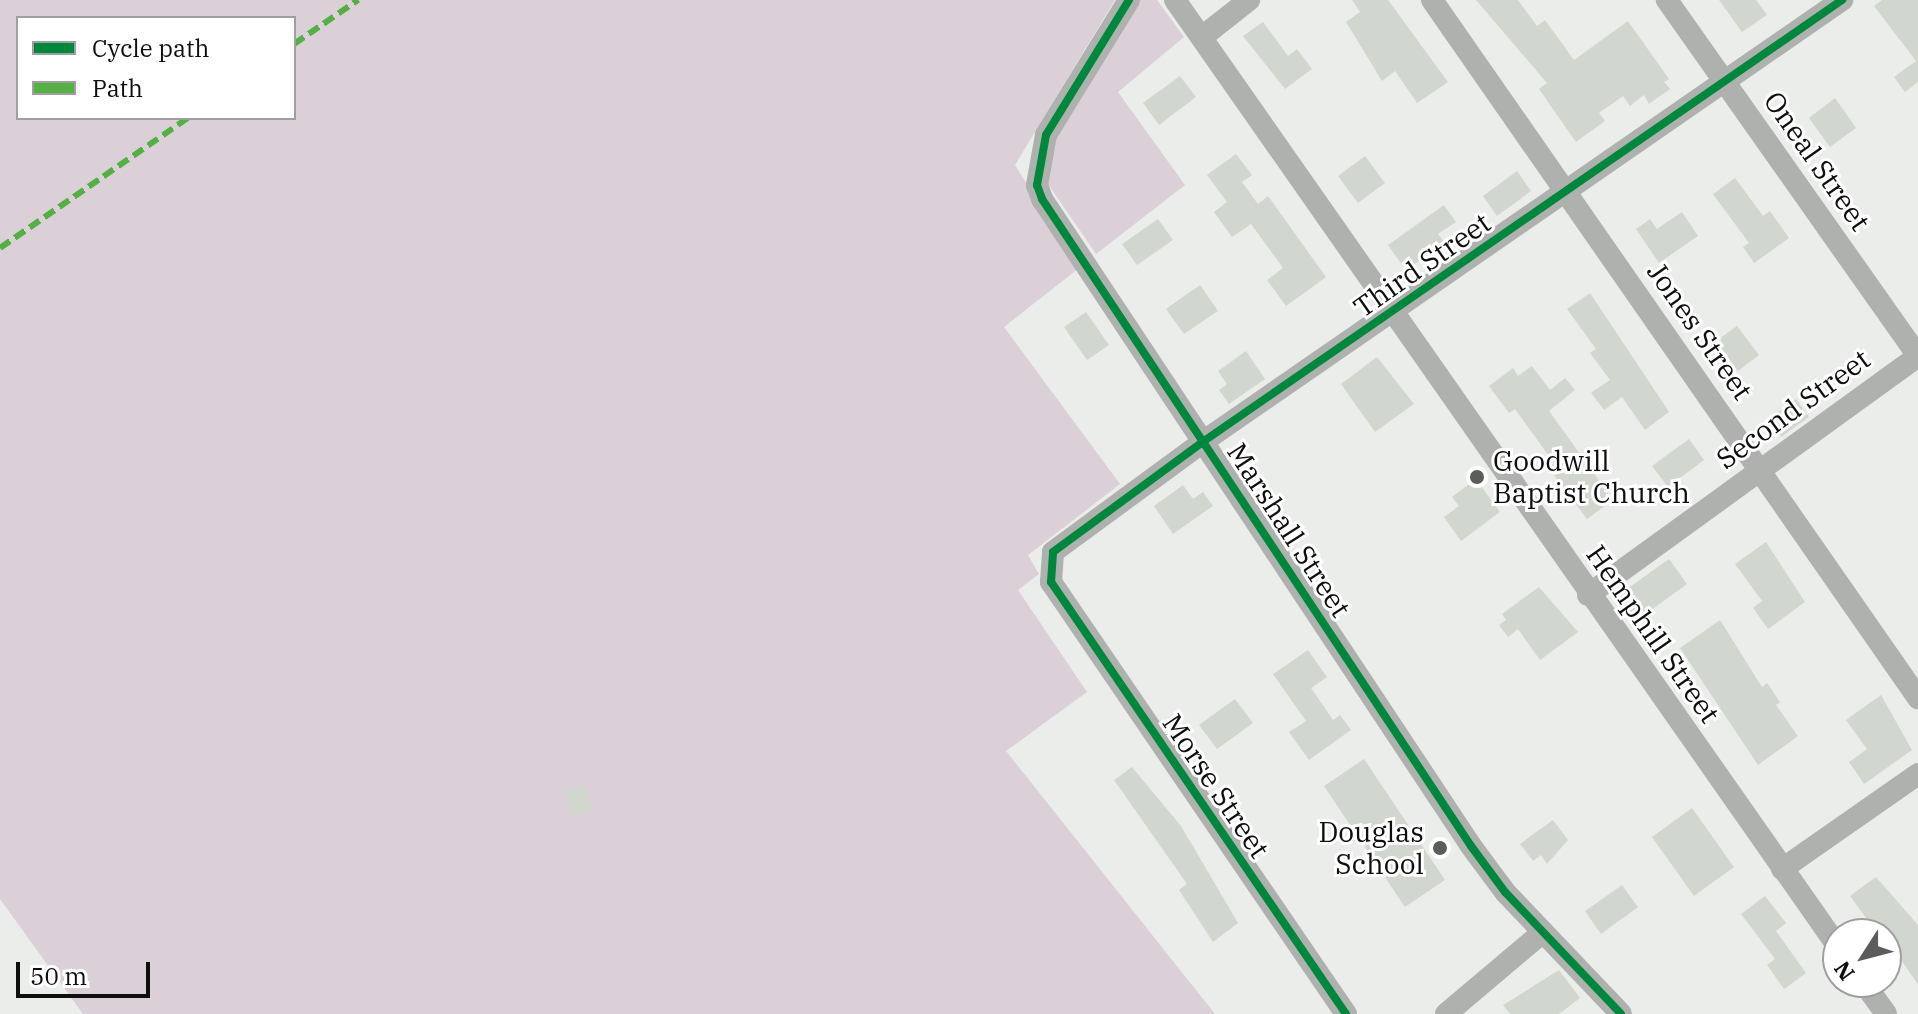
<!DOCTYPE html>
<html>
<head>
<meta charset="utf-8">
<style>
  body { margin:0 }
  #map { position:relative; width:1918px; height:1014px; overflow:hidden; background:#eaede9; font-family:"IBM Plex Serif",serif }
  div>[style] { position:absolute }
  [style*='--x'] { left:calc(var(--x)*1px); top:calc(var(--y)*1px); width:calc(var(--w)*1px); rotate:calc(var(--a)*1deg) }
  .green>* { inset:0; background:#dbd0d8 }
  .building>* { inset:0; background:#d1d7ce }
  .minor>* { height:22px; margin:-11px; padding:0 11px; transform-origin:11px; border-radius:11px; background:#aeb1ad }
  .quiet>* { height:6px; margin-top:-3px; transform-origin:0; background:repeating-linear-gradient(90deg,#54b044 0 12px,transparent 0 18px) }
  .cycleway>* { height:8px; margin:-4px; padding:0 4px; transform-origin:4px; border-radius:4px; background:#00873e }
  .dots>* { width:22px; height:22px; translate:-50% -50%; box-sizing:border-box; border:4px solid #fff; border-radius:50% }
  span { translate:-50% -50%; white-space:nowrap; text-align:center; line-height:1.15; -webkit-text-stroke:6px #fff; paint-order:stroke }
  .street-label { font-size:28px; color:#0d0f0d }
  .poi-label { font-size:28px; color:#0d0f0d }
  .left { translate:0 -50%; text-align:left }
  .right { translate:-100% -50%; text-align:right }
  .legend { position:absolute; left:16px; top:16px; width:280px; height:104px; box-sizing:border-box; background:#fff; border:2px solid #9e9f9e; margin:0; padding:10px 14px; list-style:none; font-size:24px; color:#0d0f0d }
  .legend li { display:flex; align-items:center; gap:16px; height:40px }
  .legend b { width:40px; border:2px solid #9e9f9e }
  .north { position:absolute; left:1822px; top:918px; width:80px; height:80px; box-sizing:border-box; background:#fff; border:2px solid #9e9f9e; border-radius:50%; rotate:234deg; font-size:22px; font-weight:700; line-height:32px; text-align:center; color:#0d0f0d }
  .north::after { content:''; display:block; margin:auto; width:28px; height:36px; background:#5a5d5a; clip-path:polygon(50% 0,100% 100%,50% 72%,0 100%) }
  .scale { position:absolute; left:16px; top:962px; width:134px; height:36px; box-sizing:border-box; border:4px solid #0d0f0d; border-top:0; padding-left:10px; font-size:24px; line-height:28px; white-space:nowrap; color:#0d0f0d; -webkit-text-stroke:6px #fff; paint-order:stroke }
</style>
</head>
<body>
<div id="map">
  <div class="green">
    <div style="clip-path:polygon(evenodd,0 0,1115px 0,1015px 165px,1079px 268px,1004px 327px,1120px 484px,1028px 555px,1039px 574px,1018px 590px,1087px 692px,1006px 751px,1215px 1014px,83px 1014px,0 899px,0 0,18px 18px,294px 18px,294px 118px,18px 118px,18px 18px)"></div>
    <div style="clip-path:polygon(1140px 0,1157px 0,1184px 37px,1118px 92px,1185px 185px,1096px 254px,1048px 184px,1053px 142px)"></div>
  </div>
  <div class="building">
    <div style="clip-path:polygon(1352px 0,1388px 0,1448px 82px,1417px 103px,1395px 71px,1382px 81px,1346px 22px,1360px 12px)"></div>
    <div style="clip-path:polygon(1476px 0,1518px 0,1537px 26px,1545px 20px,1574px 60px,1628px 21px,1669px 79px,1664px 82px,1670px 89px,1649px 104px,1644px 95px,1630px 106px,1623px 96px,1599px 113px,1605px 121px,1576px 142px,1539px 89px,1547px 83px)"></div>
    <div style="clip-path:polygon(1719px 0,1756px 0,1767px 15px,1742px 32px)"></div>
    <div style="clip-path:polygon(1882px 0,1918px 0,1918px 82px,1905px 92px,1894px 77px,1916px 61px,1874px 6px)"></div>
    <div style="clip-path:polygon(1263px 22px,1288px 56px,1297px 49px,1312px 69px,1285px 89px,1243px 36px)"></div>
    <div style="clip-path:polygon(1180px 76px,1196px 97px,1159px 125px,1143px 103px)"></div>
    <div style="clip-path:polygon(1835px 98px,1856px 128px,1830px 147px,1809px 118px)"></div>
    <div style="clip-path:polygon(1236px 154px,1252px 175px,1242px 182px,1258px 204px,1268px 196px,1326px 277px,1286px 306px,1267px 280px,1283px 268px,1251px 224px,1232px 237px,1214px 212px,1227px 202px,1207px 175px)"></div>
    <div style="clip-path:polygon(1365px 156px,1385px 183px,1358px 203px,1338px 176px)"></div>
    <div style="clip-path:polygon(1517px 171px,1531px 191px,1497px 216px,1483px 196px)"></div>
    <div style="clip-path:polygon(1735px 178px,1763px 216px,1770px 211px,1789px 238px,1754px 263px,1743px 247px,1749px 243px,1713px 194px)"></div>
    <div style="clip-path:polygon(1444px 205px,1456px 222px,1438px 234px,1445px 243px,1406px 270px,1388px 245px)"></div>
    <div style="clip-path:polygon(1682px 212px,1698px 236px,1659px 263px,1636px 229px,1650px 219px,1657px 229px)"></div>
    <div style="clip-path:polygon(1158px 219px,1173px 240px,1137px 265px,1122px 244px)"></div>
    <div style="clip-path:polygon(1200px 285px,1218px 311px,1184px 334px,1166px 309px)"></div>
    <div style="clip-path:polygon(1590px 293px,1669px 412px,1645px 430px,1622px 397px,1604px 410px,1591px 393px,1610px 380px,1590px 353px,1596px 349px,1567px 309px)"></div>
    <div style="clip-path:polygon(1086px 312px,1109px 345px,1087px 360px,1064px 327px)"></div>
    <div style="clip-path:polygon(1737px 326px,1759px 355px,1738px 371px,1716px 341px)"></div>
    <div style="clip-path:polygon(1246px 351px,1265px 379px,1229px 404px,1219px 390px,1227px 384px,1218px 371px)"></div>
    <div style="clip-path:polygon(1377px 357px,1414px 404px,1375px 432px,1341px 384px)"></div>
    <div style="clip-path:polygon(1532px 366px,1550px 390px,1565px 378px,1575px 390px,1549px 411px,1613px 500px,1587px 519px,1548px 467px,1554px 463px,1515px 409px,1509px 413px,1489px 386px,1513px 368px,1518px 376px)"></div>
    <div style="clip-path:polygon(1796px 399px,1809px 417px,1781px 437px,1768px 419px)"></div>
    <div style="clip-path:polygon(1689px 439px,1704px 460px,1668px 487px,1652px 466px)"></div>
    <div style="clip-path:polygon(1476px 479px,1500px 512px,1461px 541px,1444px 517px,1459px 506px,1452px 497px)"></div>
    <div style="clip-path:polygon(1183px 485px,1193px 499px,1203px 492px,1213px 506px,1173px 534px,1154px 506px)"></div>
    <div style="clip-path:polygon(1766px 542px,1805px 602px,1768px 629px,1753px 608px,1762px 601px,1735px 564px)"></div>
    <div style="clip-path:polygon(1669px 559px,1687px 584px,1635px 622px,1616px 597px)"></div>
    <div style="clip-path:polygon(1539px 587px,1578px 632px,1540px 660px,1518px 629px,1508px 637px,1499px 625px,1506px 620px,1502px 614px)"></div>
    <div style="clip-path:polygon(1720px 620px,1762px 687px,1767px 683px,1780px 702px,1776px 705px,1798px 736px,1758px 765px,1680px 648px)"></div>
    <div style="clip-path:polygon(1308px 650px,1327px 677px,1311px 688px,1333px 720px,1340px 715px,1351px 730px,1309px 760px,1289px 732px,1306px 721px,1273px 674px)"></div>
    <div style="clip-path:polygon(1881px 695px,1912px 750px,1864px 784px,1849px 762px,1867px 749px,1846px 720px)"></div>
    <div style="clip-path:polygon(1235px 699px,1253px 723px,1217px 749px,1199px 725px)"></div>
    <div style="clip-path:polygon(1364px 759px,1445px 880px,1405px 907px,1324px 786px)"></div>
    <div style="clip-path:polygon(1132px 767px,1181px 826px,1238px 923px,1213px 942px,1179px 890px,1187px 884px,1114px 780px)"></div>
    <div style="clip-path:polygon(585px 785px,593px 811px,572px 817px,564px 791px)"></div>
    <div style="clip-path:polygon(1692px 808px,1734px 867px,1694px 896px,1652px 837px)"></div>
    <div style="clip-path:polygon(1553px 820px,1568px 840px,1547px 864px,1541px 855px,1533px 861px,1520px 844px)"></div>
    <div style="clip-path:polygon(1876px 877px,1918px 925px,1918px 984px,1893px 949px,1886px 955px,1886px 934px,1878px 934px,1850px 896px)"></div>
    <div style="clip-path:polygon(1622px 885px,1638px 907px,1601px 934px,1585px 911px)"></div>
    <div style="clip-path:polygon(1765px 896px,1786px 923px,1776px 931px,1806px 973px,1784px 989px,1767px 965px,1775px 959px,1741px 914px)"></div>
    <div style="clip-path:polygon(1559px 970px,1580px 998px,1559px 1014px,1510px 1014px,1503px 1005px)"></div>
  </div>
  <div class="minor">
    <div style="--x:1129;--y:0;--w:158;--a:121.6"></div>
    <div style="--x:1046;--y:135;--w:51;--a:100.2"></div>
    <div style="--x:1037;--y:185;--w:15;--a:70"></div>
    <div style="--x:1042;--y:199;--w:776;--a:56.45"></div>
    <div style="--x:1471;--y:846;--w:57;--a:53.5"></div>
    <div style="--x:1505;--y:892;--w:168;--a:46.4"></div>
    <div style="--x:1175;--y:0;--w:1156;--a:55"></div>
    <div style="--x:1432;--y:0;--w:851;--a:55.15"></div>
    <div style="--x:1202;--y:37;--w:60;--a:-38.2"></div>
    <div style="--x:1588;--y:595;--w:407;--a:-35.9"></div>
    <div style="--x:1918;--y:356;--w:436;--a:-125.2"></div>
    <div style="--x:1782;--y:869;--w:166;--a:-34.9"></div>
    <div style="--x:1863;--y:982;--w:39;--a:54"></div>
    <div style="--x:1346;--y:1014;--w:523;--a:-124.33"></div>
    <div style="--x:1051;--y:582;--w:30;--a:-86"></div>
    <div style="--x:1053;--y:552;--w:187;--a:-36.3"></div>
    <div style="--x:1204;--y:441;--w:776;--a:-34.65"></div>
    <div style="--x:1446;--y:1014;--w:127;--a:-40.2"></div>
  </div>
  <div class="quiet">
    <div style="--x:294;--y:44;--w:78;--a:-34.5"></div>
    <div style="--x:0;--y:248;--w:229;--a:-34.7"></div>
  </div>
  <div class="cycleway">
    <div style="--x:1129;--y:0;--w:158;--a:121.6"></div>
    <div style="--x:1046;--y:135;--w:51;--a:100.2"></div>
    <div style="--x:1037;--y:185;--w:15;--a:70"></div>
    <div style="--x:1042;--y:199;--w:776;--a:56.45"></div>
    <div style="--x:1471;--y:846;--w:57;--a:53.5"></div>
    <div style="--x:1505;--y:892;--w:168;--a:46.4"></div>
    <div style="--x:1346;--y:1014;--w:523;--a:-124.33"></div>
    <div style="--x:1051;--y:582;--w:30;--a:-86"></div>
    <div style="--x:1053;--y:552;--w:187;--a:-36.3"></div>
    <div style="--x:1204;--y:441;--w:776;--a:-34.65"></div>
  </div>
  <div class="dots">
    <div style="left:1477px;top:477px;background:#5a5d5a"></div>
    <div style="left:1440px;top:848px;background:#5a5d5a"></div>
  </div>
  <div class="street-label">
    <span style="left:1817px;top:161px;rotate:55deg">Oneal Street</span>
    <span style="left:1422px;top:265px;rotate:-35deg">Third Street</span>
    <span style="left:1700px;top:331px;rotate:55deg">Jones Street</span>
    <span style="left:1793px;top:409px;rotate:-36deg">Second Street</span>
    <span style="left:1289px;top:530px;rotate:57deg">Marshall Street</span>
    <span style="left:1653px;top:634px;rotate:55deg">Hemphill Street</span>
    <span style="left:1216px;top:786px;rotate:56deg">Morse Street</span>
  </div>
  <div class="poi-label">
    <span class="left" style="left:1493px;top:477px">Goodwill<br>Baptist Church</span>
    <span class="right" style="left:1424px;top:848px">Douglas<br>School</span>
  </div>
  <ul class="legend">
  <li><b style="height:10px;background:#00873e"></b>Cycle path</li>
  <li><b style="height:10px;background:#54b044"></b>Path</li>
  </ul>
  <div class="north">N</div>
  <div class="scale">50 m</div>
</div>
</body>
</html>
